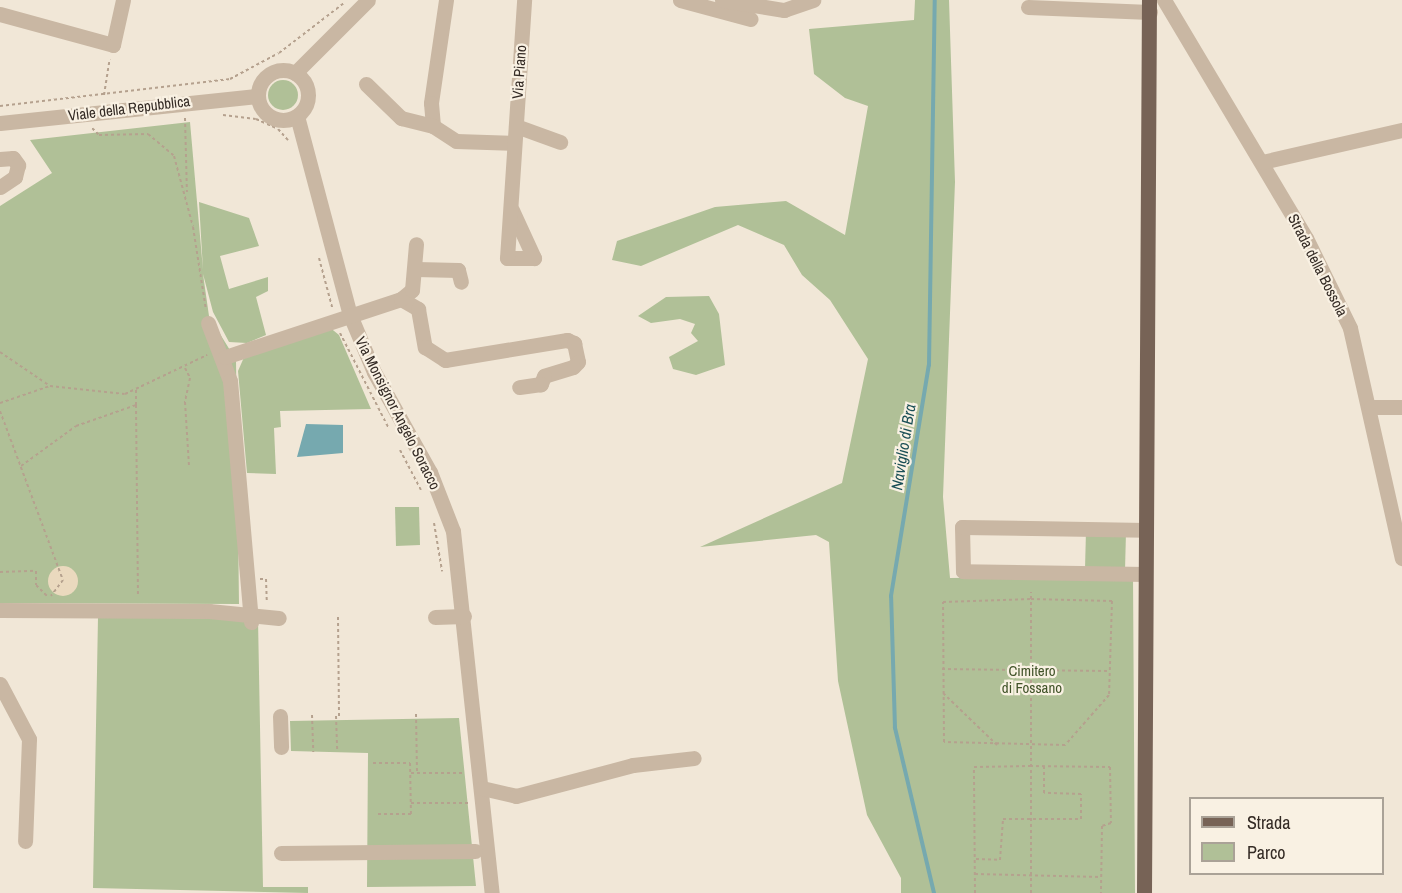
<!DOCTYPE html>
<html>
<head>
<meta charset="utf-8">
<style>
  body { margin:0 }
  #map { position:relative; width:1402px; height:893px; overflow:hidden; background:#f1e7d7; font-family:"Archivo Narrow",sans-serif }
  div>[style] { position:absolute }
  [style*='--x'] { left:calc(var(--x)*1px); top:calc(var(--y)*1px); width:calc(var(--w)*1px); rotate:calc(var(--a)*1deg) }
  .green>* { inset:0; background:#b0c097 }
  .round { border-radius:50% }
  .plaza>* { inset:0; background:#ead9be }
  .water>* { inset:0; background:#76a9af }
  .stream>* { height:4px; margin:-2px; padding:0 2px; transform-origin:2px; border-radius:2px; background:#76a9af }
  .path>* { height:2px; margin-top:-1px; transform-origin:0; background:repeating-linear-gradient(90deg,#b5a18e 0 3px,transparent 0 6px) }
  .minor>* { height:15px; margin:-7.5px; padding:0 7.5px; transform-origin:7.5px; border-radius:7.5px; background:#c9b7a3 }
  .minor>.ring { margin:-7.5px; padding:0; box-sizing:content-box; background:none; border:15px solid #c9b7a3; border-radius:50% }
  .major>* { height:15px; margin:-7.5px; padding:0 7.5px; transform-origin:7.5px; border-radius:7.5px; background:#776356 }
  span { translate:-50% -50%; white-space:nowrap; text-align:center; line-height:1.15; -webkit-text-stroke:4.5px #f9f1e3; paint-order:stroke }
  .street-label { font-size:15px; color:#342b25 }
  .park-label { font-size:15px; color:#415329 }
  .water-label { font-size:16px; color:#1a4f56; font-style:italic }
  .legend { position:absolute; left:1189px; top:797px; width:195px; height:78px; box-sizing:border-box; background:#f9f1e3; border:2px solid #aaa297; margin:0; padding:8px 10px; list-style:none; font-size:18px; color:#342b25 }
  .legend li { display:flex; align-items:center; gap:12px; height:30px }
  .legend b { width:30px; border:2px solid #aaa297 }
</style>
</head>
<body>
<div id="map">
  <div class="green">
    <div style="clip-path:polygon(915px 0,949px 0,955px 182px,943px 497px,950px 578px,1133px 576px,1135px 893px,901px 893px,901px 878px,867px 815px,838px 681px,829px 542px,816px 535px,700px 547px,842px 483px,868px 359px,830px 300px,802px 275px,784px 245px,738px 225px,641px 266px,612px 260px,617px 241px,715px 207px,786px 201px,845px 235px,868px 106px,845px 98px,814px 74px,809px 29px,914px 20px)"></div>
    <div class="round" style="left:268px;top:80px;width:30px;height:30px"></div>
    <div style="clip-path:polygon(190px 122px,203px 270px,199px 202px,249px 218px,259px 246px,220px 256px,229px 289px,268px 277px,268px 291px,256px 297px,266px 335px,247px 343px,229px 342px,213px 312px,203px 274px,209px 316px,236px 360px,239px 604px,0 603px,0 206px,52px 173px,30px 140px)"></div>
    <div style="clip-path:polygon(709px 296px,719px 314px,725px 365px,696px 375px,673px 369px,669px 357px,698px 341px,691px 333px,695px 324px,680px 319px,651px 323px,638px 316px,666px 297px)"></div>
    <div style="clip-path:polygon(328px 326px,339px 335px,371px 409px,280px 411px,281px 427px,274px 428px,276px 474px,247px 473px,238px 371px,245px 355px)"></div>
    <div style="clip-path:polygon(395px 507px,419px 507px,420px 545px,396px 546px)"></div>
    <div style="clip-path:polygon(1086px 531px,1126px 532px,1125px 570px,1085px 569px)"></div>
    <div style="clip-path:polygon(98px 617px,258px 619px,263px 887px,308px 887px,308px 893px,93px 888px)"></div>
    <div style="clip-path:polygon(459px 718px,476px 886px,367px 887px,368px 753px,291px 751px,290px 721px)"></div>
  </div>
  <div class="plaza">
    <div class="round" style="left:48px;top:566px;width:30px;height:30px"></div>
  </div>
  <div class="water">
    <div style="clip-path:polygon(306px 424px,343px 425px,343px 453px,297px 457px)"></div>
  </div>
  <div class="stream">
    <div style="--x:934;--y:893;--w:170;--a:-103.3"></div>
    <div style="--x:895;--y:728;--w:132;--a:-91.7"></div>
    <div style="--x:891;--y:596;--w:234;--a:-80.7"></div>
    <div style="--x:929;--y:365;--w:365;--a:-89.1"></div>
  </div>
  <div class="path">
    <div style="--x:104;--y:95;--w:36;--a:-81"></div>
    <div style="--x:0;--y:106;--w:232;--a:-6.7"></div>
    <div style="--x:230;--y:79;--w:55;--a:-28"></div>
    <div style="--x:279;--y:53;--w:82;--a:-37.6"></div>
    <div style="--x:223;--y:115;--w:33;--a:7"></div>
    <div style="--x:256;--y:119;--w:24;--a:24"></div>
    <div style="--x:278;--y:129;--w:15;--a:48"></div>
    <div style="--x:185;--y:118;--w:74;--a:88.5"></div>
    <div style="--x:92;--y:128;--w:10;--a:45"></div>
    <div style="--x:99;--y:135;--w:49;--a:-1.2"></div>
    <div style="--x:148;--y:134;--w:34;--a:40"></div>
    <div style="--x:174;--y:156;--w:73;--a:75"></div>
    <div style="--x:193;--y:227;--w:84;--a:81.1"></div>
    <div style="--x:319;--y:258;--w:51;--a:75.1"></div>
    <div style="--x:340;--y:333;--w:106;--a:62.9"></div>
    <div style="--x:0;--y:352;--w:60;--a:34.2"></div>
    <div style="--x:185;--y:368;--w:11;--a:63"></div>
    <div style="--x:190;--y:378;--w:25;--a:102"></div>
    <div style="--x:185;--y:402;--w:64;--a:86.4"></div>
    <div style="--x:0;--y:403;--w:53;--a:-18.8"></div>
    <div style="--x:50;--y:386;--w:75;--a:6.1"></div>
    <div style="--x:125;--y:394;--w:91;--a:-25.4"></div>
    <div style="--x:136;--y:405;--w:192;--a:89.4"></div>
    <div style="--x:0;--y:411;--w:180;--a:69.6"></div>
    <div style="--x:63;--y:580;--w:20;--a:127"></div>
    <div style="--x:400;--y:450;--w:45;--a:62.3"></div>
    <div style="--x:21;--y:466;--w:68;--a:-36"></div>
    <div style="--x:76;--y:426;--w:64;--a:-19.3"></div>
    <div style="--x:136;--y:405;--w:15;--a:-90"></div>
    <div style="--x:434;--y:523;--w:49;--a:80.5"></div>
    <div style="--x:0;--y:572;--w:36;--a:-2"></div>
    <div style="--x:36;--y:571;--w:14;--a:90"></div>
    <div style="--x:36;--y:585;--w:16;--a:45"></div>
    <div style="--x:260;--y:579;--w:6;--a:0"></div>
    <div style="--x:266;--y:579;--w:24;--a:88"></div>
    <div style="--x:1031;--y:599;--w:81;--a:1.4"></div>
    <div style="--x:1112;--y:601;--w:94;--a:91.8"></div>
    <div style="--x:1109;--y:695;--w:67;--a:131.3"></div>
    <div style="--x:1065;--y:745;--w:121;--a:-178.6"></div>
    <div style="--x:944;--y:742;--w:140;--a:-90.4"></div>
    <div style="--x:943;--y:602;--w:88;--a:-2"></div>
    <div style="--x:338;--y:617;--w:99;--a:89.4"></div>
    <div style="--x:942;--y:669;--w:168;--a:0.7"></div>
    <div style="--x:943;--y:693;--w:75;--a:43.9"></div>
    <div style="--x:416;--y:714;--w:59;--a:89"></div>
    <div style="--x:312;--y:715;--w:37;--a:88"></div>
    <div style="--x:336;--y:716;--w:36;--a:88"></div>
    <div style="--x:373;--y:763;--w:37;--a:0"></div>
    <div style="--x:410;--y:763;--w:51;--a:88.9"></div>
    <div style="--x:411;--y:814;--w:36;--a:180"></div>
    <div style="--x:411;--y:773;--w:54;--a:0"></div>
    <div style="--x:411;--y:803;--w:57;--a:0"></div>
    <div style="--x:976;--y:859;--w:24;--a:2"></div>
    <div style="--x:1000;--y:860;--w:41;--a:-85.8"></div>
    <div style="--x:1003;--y:819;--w:78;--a:0"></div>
    <div style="--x:1081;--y:819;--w:25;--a:-90"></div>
    <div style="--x:1081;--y:794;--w:37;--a:-178"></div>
    <div style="--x:1044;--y:793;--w:26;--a:-90"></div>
    <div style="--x:975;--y:874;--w:126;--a:1.4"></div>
    <div style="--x:975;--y:893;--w:126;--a:-90.5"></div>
    <div style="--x:974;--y:767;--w:56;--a:-1"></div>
    <div style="--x:1030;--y:766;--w:80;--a:0.7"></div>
    <div style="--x:1110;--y:767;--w:56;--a:89"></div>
    <div style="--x:1111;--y:823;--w:9;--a:162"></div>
    <div style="--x:1102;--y:826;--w:67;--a:90.9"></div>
    <div style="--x:1031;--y:893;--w:301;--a:-90"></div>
  </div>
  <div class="minor">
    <div style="--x:446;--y:0;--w:104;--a:98.3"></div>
    <div style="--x:431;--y:103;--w:23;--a:85"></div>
    <div style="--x:433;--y:126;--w:27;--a:33"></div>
    <div style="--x:456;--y:141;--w:56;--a:2"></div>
    <div style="--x:680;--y:0;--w:73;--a:15"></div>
    <div style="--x:722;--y:0;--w:63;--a:9.2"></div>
    <div style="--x:784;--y:10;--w:31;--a:-19"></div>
    <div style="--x:1164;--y:0;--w:277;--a:59.2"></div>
    <div style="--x:1306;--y:238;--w:100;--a:63.9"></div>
    <div style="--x:1350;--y:328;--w:236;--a:77.3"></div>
    <div style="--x:1028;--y:7;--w:122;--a:2.3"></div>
    <div style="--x:0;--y:14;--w:117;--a:15.3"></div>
    <div style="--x:113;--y:45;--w:46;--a:-77.5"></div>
    <div class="ring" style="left:258px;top:70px;width:35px;height:35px"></div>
    <div style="--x:295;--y:73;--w:103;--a:-45"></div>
    <div style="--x:366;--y:84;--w:49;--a:44.2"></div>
    <div style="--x:401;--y:118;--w:33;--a:14"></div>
    <div style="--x:297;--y:116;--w:206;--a:75.1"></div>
    <div style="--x:350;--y:315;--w:62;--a:67.2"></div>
    <div style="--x:374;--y:372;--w:115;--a:60.8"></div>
    <div style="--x:430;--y:472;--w:63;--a:68.7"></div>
    <div style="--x:453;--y:531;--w:364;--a:83.9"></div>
    <div style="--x:0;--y:123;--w:259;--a:-6"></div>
    <div style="--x:516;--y:126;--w:47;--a:20"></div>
    <div style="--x:0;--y:159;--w:13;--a:-4"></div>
    <div style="--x:13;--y:158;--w:9;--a:54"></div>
    <div style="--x:18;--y:165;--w:12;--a:104"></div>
    <div style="--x:15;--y:177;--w:18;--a:146"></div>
    <div style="--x:1262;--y:162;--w:144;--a:-12.9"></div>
    <div style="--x:512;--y:210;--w:53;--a:65.4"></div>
    <div style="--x:534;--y:258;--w:27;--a:180"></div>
    <div style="--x:507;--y:258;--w:259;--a:-86.2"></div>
    <div style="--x:416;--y:269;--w:42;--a:1.4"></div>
    <div style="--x:458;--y:270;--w:12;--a:76"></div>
    <div style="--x:401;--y:299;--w:20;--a:30"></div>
    <div style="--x:418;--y:309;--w:39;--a:80"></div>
    <div style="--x:425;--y:347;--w:24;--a:33"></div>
    <div style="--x:445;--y:360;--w:124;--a:-9.3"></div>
    <div style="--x:567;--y:340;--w:8;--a:23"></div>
    <div style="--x:574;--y:343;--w:19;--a:78"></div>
    <div style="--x:578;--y:362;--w:7;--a:135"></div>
    <div style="--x:573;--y:367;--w:30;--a:163"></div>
    <div style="--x:544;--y:376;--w:9;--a:111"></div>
    <div style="--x:541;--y:384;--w:22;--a:172"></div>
    <div style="--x:208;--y:323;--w:62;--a:69.2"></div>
    <div style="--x:230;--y:381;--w:242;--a:85"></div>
    <div style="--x:225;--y:357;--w:185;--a:-18.2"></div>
    <div style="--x:401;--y:299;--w:14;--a:-39"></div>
    <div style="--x:412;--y:290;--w:46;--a:-85"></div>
    <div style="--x:1371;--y:407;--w:31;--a:0"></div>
    <div style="--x:1145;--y:574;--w:182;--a:-179.1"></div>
    <div style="--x:963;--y:571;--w:44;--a:-91.3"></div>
    <div style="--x:962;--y:527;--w:183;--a:0.9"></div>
    <div style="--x:0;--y:610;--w:209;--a:0.3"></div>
    <div style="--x:209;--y:611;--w:70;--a:5.7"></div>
    <div style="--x:435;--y:617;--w:29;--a:-2"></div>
    <div style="--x:0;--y:684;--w:62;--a:62.2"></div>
    <div style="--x:29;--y:739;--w:102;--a:92.2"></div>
    <div style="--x:280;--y:716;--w:31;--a:88"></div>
    <div style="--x:482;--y:788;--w:35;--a:13"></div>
    <div style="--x:516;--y:796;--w:121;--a:-14.8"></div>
    <div style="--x:633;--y:765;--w:61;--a:-6.5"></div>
    <div style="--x:281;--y:853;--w:194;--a:-0.6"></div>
  </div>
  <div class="major">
    <div style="--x:1144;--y:893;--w:893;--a:-89.68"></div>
  </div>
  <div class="street-label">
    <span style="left:519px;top:72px;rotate:-86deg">Via Piano</span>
    <span style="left:129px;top:108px;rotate:-7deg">Viale della Repubblica</span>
    <span style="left:1318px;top:265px;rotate:63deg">Strada della Bossola</span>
    <span style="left:398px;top:413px;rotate:63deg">Via Monsignor Angelo Soracco</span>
  </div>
  <div class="park-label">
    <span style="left:1032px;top:679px">Cimitero<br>di Fossano</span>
  </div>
  <div class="water-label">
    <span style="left:903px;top:447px;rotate:-81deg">Naviglio di Bra</span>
  </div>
  <ul class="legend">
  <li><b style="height:8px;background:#776356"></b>Strada</li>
  <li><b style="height:16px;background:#b0c097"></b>Parco</li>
  </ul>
</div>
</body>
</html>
